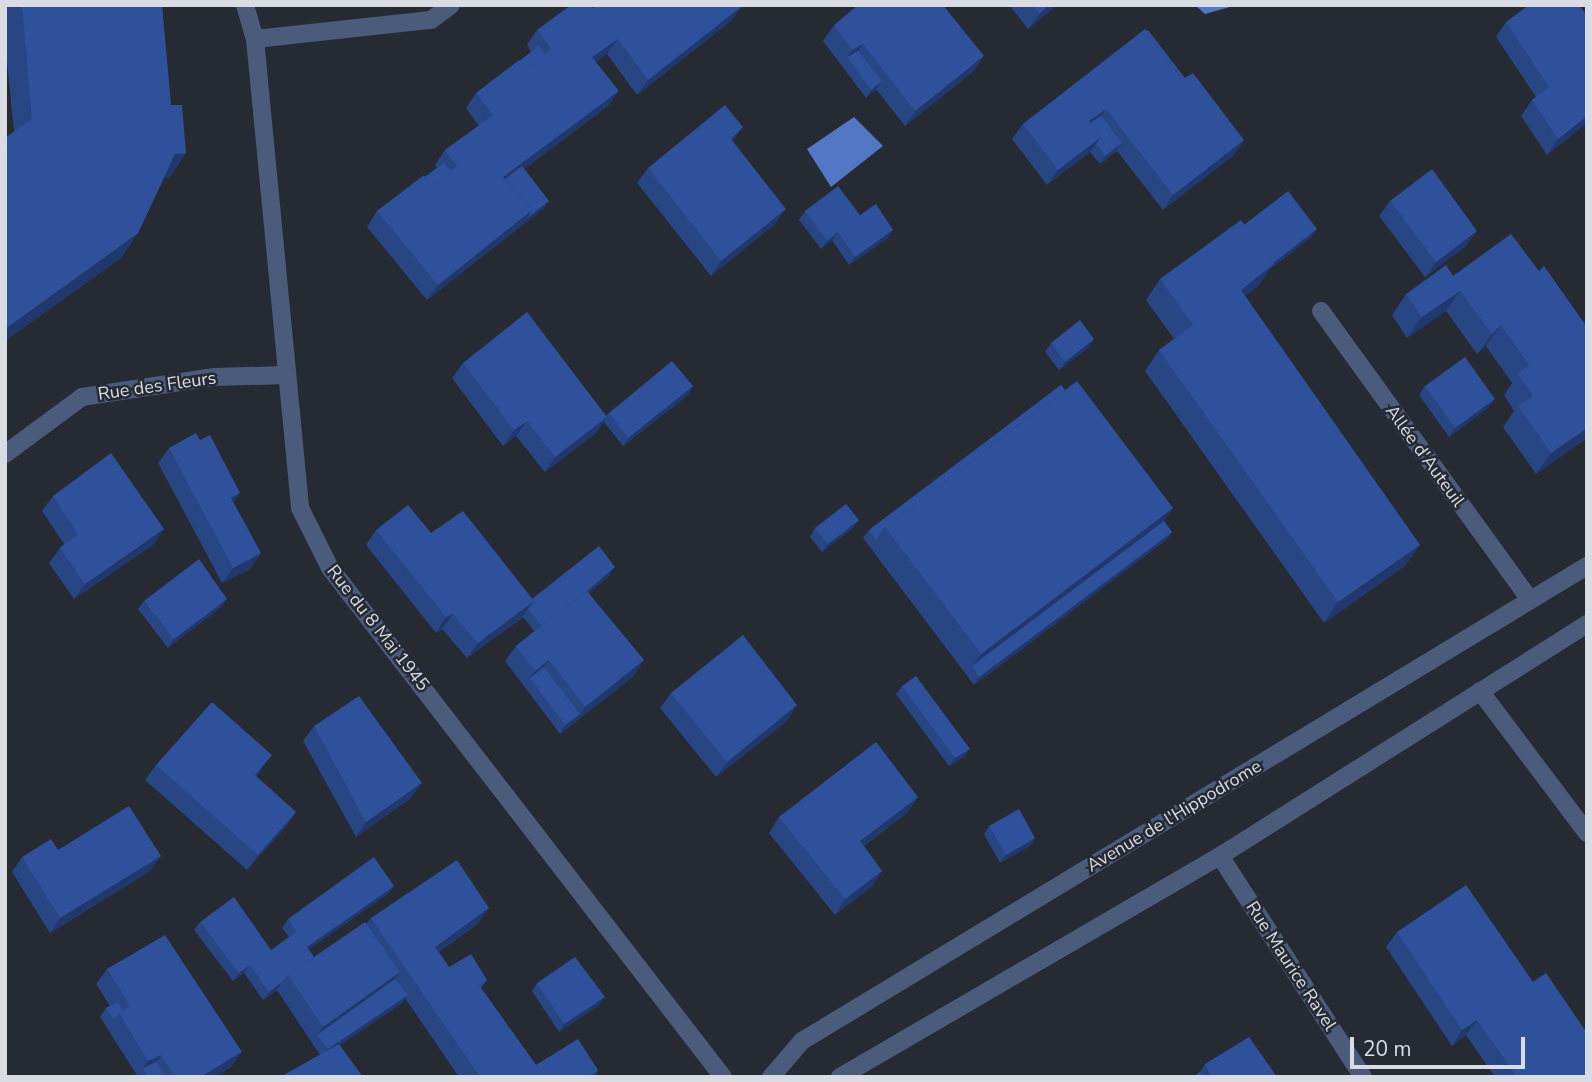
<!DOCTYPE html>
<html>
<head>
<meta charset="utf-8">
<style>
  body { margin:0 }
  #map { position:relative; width:1592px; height:1082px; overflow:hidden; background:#252a33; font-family:"Nunito Sans",sans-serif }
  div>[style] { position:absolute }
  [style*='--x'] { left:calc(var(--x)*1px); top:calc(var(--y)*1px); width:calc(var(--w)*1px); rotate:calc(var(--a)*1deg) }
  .water>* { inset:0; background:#5277c4 }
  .service>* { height:18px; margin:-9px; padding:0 9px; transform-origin:9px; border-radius:9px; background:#4b5b7c }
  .minor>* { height:18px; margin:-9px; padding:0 9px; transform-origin:9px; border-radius:9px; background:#4b5b7c }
  .tertiary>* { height:18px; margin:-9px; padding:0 9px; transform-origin:9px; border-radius:9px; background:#4b5b7c }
  .wall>* { inset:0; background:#284584 }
  .shaded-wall>* { inset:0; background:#21386c }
  .building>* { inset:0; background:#2f509a }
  span { translate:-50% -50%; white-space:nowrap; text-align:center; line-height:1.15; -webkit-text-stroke:5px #252a33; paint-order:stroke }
  .street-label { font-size:18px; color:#d9dce2 }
  .frame { position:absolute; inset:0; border:7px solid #d9dce2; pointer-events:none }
  .scale { position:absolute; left:1350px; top:1037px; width:175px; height:32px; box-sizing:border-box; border:4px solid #d9dce2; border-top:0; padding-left:9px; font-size:21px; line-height:24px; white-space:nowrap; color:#d9dce2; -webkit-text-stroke:5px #252a33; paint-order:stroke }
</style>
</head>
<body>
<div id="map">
  <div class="water">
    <div style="clip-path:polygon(1195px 5px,1237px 5px,1205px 14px)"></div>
    <div style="clip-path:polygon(854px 117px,883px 146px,831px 187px,807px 149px)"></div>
  </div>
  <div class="service">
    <div style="--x:1480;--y:691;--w:178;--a:53"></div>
  </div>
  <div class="minor">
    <div style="--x:245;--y:5;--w:35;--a:74"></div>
    <div style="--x:255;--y:39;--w:471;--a:84.5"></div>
    <div style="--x:300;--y:508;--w:67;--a:63.4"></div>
    <div style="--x:330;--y:568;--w:643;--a:52.33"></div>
    <div style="--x:255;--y:39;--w:177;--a:-6.2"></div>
    <div style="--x:431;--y:20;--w:25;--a:-37"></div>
    <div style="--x:1321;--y:311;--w:357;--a:54.1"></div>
    <div style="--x:5;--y:454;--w:96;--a:-36.5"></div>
    <div style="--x:82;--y:397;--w:134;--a:-8.6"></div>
    <div style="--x:214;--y:377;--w:72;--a:-1.6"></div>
    <div style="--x:1220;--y:856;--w:263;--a:57.1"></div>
  </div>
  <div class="tertiary">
    <div style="--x:771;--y:1077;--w:48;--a:-49.3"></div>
    <div style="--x:802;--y:1041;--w:918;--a:-31.18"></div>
    <div style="--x:840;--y:1077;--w:440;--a:-30.2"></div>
    <div style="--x:1220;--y:856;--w:434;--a:-32.3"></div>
  </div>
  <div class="wall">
    <div style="clip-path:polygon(5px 5px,165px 5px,162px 9px,171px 105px,186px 153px,169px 178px,164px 178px,138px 233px,121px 258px,5px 341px,5px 138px,14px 132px,5px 41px)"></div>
    <div style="clip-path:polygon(1009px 5px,1057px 5px,1028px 29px)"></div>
    <div style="clip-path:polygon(742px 6px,731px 21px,637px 95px,607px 54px,596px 62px,608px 106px,524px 169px,549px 201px,543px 209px,427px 300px,367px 227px,377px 211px,437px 168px,435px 165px,445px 150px,479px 126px,466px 108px,476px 93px,531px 52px,527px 45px,537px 30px,593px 8px)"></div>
    <div style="clip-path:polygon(1506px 22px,1587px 123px,1547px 155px,1521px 116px,1532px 100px,1536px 97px,1496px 37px)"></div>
    <div style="clip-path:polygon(834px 25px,974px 71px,905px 126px,876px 89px,866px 98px,823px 41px)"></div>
    <div style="clip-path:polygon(1146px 31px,1234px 155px,1163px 210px,1117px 151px,1100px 164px,1090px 152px,1047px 185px,1012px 139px,1023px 124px)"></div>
    <div style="clip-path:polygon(648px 168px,775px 224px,711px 276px,637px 183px)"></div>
    <div style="clip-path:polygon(1390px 201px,1466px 246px,1425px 277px,1379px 216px)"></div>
    <div style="clip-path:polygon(805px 211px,860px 215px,888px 238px,849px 265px,832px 240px,821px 249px,799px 220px)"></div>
    <div style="clip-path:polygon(1244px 225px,1317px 229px,1311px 237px,1270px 269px,1259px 285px,1245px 296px,1420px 545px,1405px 566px,1324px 623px,1145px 371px,1159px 350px,1174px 339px,1146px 300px,1160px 279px)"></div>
    <div style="clip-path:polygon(1539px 271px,1587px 327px,1587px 438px,1536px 474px,1503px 427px,1514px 411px,1504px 395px,1512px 383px,1486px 346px,1477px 354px,1446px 311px,1407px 338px,1392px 315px,1406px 294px,1453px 276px)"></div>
    <div style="clip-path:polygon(1094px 339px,1089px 347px,1059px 370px,1045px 352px,1051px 343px)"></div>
    <div style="clip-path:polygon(463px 363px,606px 416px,609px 413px,693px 386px,688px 395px,623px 446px,604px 422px,596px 433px,545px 472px,516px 436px,503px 446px,452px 378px)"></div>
    <div style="clip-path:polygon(1061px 385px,1172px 532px,1166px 540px,974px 685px,863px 538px,869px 530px)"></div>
    <div style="clip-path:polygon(1425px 386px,1489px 407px,1449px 437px,1419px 395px)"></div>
    <div style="clip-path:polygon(169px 448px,261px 553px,250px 569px,222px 583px,158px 463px)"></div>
    <div style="clip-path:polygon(53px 496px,154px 544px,74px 599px,49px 563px,60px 548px,64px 544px,42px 511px)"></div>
    <div style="clip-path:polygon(859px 520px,853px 528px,822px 552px,810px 537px,815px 528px)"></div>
    <div style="clip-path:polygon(376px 530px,431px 533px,532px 599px,609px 576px,589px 593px,634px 676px,560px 734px,505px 661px,516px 646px,534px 631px,523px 617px,467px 658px,442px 629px,436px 633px,366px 545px)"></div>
    <div style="clip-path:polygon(144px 601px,221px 607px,168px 648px,138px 609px)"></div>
    <div style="clip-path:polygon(902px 686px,964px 757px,949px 766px,896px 694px)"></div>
    <div style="clip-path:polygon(671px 693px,787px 721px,716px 777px,660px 708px)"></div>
    <div style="clip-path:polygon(314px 726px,411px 798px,356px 837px,303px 741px)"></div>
    <div style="clip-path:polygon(156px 765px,261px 770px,256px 777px,296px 812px,285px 828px,247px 870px,145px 780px)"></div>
    <div style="clip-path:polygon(918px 797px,907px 813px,864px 846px,882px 871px,872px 886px,835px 915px,769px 833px,779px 817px)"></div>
    <div style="clip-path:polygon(989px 826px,1035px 838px,1030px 846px,1000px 863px,984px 834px)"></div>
    <div style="clip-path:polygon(58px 850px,161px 856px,150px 871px,50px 933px,12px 872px,22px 857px)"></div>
    <div style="clip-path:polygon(394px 886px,388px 894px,309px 949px,314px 957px,366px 924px,371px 918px,479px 923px,439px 952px,449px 967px,487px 980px,481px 988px,536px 1065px,598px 1070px,594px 1077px,459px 1077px,405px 998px,402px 1003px,340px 1045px,320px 1055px,277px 990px,263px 1000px,244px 973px,233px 981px,194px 930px,200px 922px,271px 950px,289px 937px,282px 928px,288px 919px)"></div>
    <div style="clip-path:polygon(1397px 932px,1533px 982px,1587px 1077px,1495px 1077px,1466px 1035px,1452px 1046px,1386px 947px)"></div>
    <div style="clip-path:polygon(107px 969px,231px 1067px,215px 1077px,138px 1077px,100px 1017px,106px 1008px,110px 1006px,96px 984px)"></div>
    <div style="clip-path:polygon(537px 983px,599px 1005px,559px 1032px,532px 991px)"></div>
    <div style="clip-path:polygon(1205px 1064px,1277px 1077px,1193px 1077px,1200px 1072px)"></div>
  </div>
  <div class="shaded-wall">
    <div style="clip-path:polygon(1049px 5px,1057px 5px,1028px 29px,1039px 14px)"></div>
    <div style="clip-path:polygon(742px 6px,731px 21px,637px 95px,648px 80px)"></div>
    <div style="clip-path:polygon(618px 39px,607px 54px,582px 73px,592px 57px)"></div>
    <div style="clip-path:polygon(863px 44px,852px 59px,847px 57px,852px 50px)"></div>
    <div style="clip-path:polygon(984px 56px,974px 71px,905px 126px,915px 111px)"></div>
    <div style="clip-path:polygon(882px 81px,876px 89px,866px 98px,871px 90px)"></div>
    <div style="clip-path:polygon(619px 91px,608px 106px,500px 186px,503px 177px)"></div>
    <div style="clip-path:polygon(1106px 109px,1095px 124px,1086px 131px,1089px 121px)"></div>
    <div style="clip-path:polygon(1587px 116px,1587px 123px,1547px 155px,1558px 139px)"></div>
    <div style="clip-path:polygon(743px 127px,732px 143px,731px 139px)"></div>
    <div style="clip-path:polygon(1101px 137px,1090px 152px,1047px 185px,1058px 170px)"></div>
    <div style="clip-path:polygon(1244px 140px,1234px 155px,1163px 210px,1173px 195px)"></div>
    <div style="clip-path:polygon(1122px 143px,1116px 151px,1100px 164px,1105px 156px)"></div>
    <div style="clip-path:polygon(186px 153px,169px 178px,158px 179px,175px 154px)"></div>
    <div style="clip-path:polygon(549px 201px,543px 209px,427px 300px,438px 285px,532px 210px)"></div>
    <div style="clip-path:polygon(786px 209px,775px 224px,711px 276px,721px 261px)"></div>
    <div style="clip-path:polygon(1317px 229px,1311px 237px,1270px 269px,1259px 285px,1226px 311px,1241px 290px,1272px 264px)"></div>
    <div style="clip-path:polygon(893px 230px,888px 238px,849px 265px,855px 257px)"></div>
    <div style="clip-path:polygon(1477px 231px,1466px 246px,1425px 277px,1436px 262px)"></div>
    <div style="clip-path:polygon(838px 232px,832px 240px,821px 249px,827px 241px)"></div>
    <div style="clip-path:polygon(138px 233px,121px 258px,5px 341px,5px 329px)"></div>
    <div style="clip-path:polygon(1460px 291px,1446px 311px,1407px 338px,1422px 317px)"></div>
    <div style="clip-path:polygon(1501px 325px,1486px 346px,1477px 354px,1492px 334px)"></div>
    <div style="clip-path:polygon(1094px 339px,1089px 347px,1059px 370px,1065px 362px)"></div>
    <div style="clip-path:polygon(693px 386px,688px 395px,623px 446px,628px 438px)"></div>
    <div style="clip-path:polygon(1495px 399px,1489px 407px,1449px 437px,1455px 428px)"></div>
    <div style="clip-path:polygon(607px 417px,596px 433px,545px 472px,555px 457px)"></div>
    <div style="clip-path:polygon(527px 421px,516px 436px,503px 446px,514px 430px)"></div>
    <div style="clip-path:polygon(1587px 428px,1587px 438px,1536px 474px,1551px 453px)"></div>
    <div style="clip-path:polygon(240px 493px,230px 508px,231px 498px)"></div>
    <div style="clip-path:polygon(1173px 508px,1158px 529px,972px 666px,981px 654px)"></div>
    <div style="clip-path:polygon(859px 520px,853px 528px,822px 552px,828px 544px)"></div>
    <div style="clip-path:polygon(164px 529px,154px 544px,74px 599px,85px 584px)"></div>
    <div style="clip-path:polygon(1172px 532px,1166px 540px,974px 685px,979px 677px)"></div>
    <div style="clip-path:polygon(1420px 545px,1405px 566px,1324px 623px,1338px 602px)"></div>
    <div style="clip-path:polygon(261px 553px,250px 569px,222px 583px,233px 568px)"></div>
    <div style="clip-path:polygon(615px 567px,609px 576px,538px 636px,544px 628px)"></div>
    <div style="clip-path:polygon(227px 599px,221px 607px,168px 648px,174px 639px)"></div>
    <div style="clip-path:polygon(534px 601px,523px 616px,467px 658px,478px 643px)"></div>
    <div style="clip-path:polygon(453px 614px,442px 629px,436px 633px,446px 617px)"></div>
    <div style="clip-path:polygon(549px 660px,538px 675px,530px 678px,535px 671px)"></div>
    <div style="clip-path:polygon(644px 660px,634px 676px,560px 734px,565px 725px,580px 714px,585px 707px)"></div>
    <div style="clip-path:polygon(797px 705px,787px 721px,716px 777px,727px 762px)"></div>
    <div style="clip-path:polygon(970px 749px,964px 757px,949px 766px,955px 758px)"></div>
    <div style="clip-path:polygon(272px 755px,261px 770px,244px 791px,255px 775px)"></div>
    <div style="clip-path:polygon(422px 783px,411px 798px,356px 837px,366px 822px)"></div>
    <div style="clip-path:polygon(918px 797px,907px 813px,850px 856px,860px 841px)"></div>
    <div style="clip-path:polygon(296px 812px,285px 828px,247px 870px,258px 855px)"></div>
    <div style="clip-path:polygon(1035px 838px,1030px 846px,1000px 863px,1006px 855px)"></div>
    <div style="clip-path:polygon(161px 856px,150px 871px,50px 933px,60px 918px)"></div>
    <div style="clip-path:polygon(882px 871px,872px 886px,835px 915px,845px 899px)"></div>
    <div style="clip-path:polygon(394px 886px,388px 894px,301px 955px,307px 947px)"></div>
    <div style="clip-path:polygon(489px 908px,479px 923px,425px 962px,435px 947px)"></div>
    <div style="clip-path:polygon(250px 965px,244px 973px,233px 981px,239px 973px)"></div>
    <div style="clip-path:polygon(400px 972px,389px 987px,317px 1035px,323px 1027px)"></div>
    <div style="clip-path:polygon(282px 982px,277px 990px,263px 1000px,269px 992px)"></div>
    <div style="clip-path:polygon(408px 995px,402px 1003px,322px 1057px,328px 1049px)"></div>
    <div style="clip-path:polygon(605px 997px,599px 1005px,559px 1032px,564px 1024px)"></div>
    <div style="clip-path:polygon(1477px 1020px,1466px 1035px,1452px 1046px,1462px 1030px)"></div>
    <div style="clip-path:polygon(242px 1052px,231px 1067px,215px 1077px,200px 1077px)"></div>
    <div style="clip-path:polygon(161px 1055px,151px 1070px,143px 1068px,148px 1061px)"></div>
  </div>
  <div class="building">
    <div style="clip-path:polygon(22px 5px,162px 5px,171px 105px,182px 105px,186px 153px,175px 154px,138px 233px,5px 329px,5px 154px,8px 152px,5px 148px,5px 138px,32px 119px)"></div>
    <div style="clip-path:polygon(571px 5px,590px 5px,593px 8px,597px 5px,742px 6px,648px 80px,618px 39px,592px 57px,619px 91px,503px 177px,532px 210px,438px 285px,377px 211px,424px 175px,431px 186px,457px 166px,445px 150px,493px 115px,476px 93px,519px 60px,528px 69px,551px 49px,537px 30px)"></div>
    <div style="clip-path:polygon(858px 5px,943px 5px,984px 56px,915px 111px,863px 44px,852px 50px,834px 25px)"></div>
    <div style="clip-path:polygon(1032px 5px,1049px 5px,1039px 14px)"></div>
    <div style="clip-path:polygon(1529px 5px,1579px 5px,1587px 16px,1587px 116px,1558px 139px,1532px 100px,1549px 87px,1506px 22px)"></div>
    <div style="clip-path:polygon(1145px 29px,1183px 79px,1193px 73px,1244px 140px,1173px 195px,1106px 109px,1089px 121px,1101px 137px,1058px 170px,1023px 124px)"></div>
    <div style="clip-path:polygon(1148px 30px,1185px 78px,1183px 79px,1146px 31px)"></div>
    <div style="clip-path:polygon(539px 45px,545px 54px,528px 69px,520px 61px)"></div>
    <div style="clip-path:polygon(858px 51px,882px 81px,871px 90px,847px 57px)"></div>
    <div style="clip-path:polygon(725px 105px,743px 127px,731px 139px,786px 209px,721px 261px,648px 168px)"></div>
    <div style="clip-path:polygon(1101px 116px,1122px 143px,1105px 156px,1096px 144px,1101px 137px,1090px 123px)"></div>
    <div style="clip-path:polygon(444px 163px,451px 171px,431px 186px,425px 177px)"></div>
    <div style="clip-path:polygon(522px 166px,549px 201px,527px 218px,532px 210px,505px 179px)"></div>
    <div style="clip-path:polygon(1432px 169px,1477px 231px,1436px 262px,1390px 201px)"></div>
    <div style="clip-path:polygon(838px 186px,860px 215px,876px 204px,893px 230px,855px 257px,838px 232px,827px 241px,805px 211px)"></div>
    <div style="clip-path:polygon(1288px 191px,1317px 229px,1273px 263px,1244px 225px)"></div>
    <div style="clip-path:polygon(1241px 220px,1274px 264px,1241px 290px,1420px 545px,1338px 602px,1159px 350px,1193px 325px,1160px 279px)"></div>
    <div style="clip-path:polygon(1511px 234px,1539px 271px,1544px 266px,1587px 327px,1587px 428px,1551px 453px,1518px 406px,1533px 396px,1518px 374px,1529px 365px,1501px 325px,1492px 334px,1460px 291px,1422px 317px,1406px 294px,1446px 265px,1453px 276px)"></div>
    <div style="clip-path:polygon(527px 312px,607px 417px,555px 457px,527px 421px,514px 430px,463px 363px)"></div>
    <div style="clip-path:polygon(1080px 320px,1094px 339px,1065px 362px,1051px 343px)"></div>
    <div style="clip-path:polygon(1465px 357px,1495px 399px,1455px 428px,1425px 386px)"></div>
    <div style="clip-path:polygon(672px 361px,693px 386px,628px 438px,609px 413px)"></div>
    <div style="clip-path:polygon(1077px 381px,1173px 508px,981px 654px,885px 527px)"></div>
    <div style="clip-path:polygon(1061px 385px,1065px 390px,885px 527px,876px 540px,869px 530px)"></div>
    <div style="clip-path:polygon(196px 433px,200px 440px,210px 435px,240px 493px,231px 498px,261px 553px,233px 568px,169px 448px)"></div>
    <div style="clip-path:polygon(111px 453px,164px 529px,85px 584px,60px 548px,78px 534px,53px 496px)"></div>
    <div style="clip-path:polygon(846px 504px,859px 520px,828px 544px,815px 528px)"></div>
    <div style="clip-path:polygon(408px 505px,431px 533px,463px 511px,534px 601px,478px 643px,453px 614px,446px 617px,376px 530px)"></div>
    <div style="clip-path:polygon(1164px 521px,1172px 532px,979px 677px,972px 666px)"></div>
    <div style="clip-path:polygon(599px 546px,615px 567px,587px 591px,542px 626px,528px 609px,534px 601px,532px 599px)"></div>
    <div style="clip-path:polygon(199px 559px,227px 599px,174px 639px,144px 601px)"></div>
    <div style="clip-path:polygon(587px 591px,644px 660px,585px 707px,549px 660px,535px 671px,516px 646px)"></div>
    <div style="clip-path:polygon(743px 635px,797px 705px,727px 762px,671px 693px)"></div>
    <div style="clip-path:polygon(544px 667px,580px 714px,565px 725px,530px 678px)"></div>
    <div style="clip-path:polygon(916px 676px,970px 749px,955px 758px,902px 686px)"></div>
    <div style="clip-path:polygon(359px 696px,422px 783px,366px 822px,314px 726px)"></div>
    <div style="clip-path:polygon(212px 702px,272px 755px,255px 775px,296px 812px,258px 855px,156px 765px)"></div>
    <div style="clip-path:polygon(876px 742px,918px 797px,860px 841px,882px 871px,845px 899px,779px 817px)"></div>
    <div style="clip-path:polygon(129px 806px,161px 856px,60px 918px,22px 857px,51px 839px,58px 850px)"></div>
    <div style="clip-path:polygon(1019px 809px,1035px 838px,1006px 855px,989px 826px)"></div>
    <div style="clip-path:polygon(374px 857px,394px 886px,307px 947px,314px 957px,288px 975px,282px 982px,269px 992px,250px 965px,239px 973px,200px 922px,234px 897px,271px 950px,296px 932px,288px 919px)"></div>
    <div style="clip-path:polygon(457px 860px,489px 908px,435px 947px,449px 967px,471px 954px,487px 980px,479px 985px,536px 1065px,578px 1039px,598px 1070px,588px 1077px,480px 1077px,371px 918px)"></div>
    <div style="clip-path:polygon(1466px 885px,1533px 982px,1546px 973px,1587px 1033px,1587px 1077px,1517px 1077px,1477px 1020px,1462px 1030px,1397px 932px)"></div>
    <div style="clip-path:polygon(365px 922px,400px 972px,323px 1027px,288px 975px)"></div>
    <div style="clip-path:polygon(165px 935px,242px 1052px,200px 1077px,175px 1077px,161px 1055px,148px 1061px,119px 1013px,130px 1006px,107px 969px)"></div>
    <div style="clip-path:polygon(575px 957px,605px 997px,564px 1024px,537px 983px)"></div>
    <div style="clip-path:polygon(395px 979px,408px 995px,328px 1049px,317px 1035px)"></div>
    <div style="clip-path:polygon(118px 1002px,123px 1011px,119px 1013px,114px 1020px,106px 1008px)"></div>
    <div style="clip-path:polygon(1249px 1037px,1277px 1077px,1208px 1077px,1210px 1075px,1205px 1064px)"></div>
    <div style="clip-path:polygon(339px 1044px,363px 1077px,280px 1077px)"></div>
    <div style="clip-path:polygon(156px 1062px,165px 1076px,163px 1077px,148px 1077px,143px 1068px)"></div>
    <div style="clip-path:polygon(1200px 1072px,1202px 1077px,1193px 1077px)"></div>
  </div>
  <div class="street-label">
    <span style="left:157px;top:386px;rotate:-8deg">Rue des Fleurs</span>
    <span style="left:1425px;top:456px;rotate:54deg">Allée d'Auteuil</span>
    <span style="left:378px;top:628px;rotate:52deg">Rue du 8 Mai 1945</span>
    <span style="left:1174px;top:816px;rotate:-31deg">Avenue de l'Hippodrome</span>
    <span style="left:1291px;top:966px;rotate:57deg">Rue Maurice Ravel</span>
  </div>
  <div class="frame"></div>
  <div class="scale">20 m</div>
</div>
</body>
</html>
